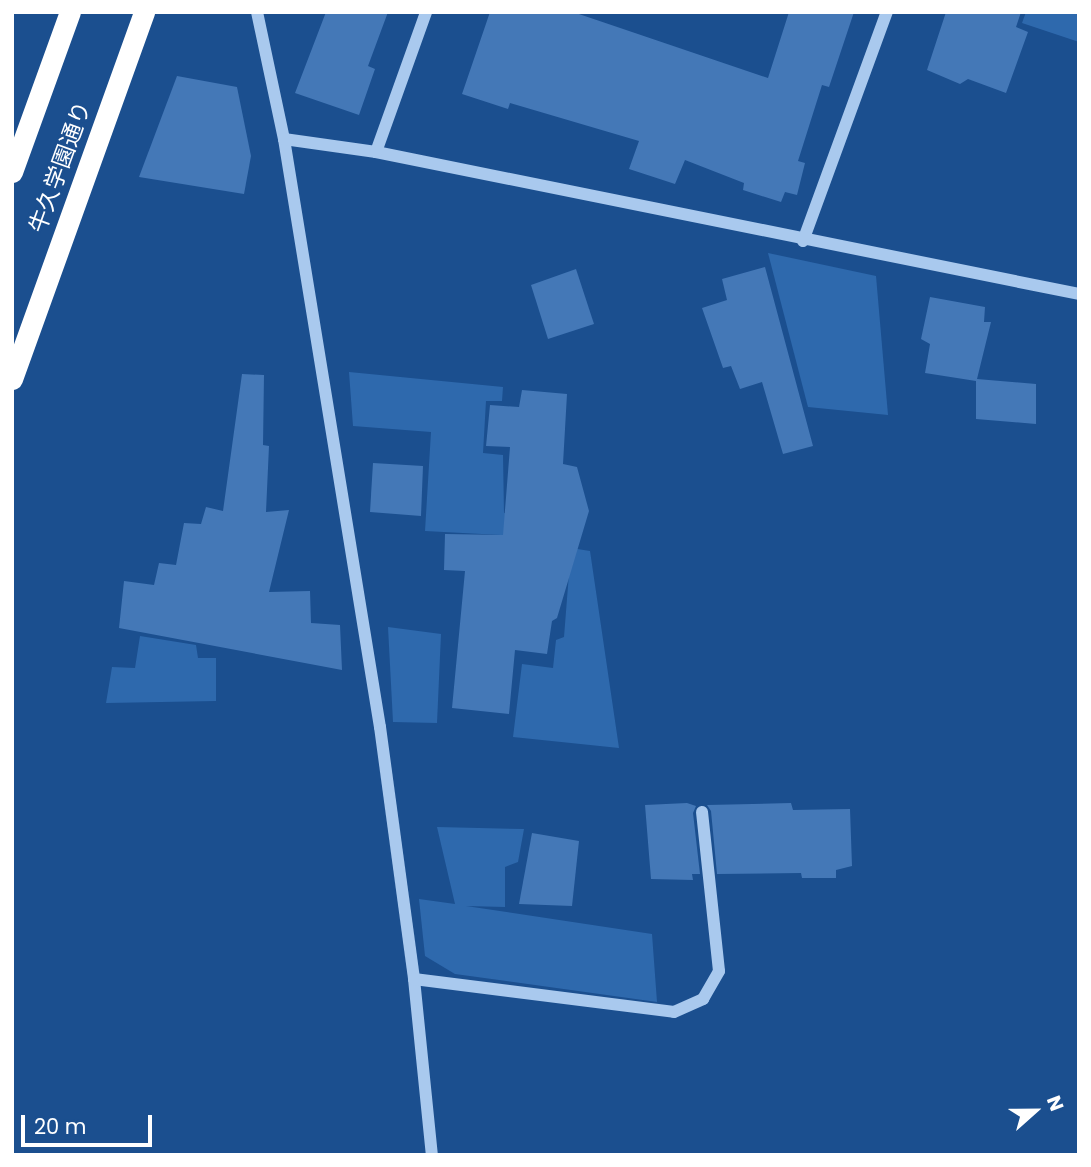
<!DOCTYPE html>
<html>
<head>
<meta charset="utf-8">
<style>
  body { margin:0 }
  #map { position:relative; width:1091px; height:1167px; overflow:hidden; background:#1b4f8f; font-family:Poppins,"Noto Sans JP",sans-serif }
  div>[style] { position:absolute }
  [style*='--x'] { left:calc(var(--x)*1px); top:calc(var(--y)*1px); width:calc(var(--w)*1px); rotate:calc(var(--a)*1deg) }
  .green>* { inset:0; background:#2e69ad }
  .building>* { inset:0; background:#4478b7 }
  .minor>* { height:12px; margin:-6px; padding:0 6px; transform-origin:6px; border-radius:6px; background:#a9c9ee }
  .highway>* { height:21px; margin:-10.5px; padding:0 10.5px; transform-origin:10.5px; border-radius:10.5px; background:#fff }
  span { translate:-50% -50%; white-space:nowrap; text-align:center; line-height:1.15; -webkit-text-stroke:5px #1b4f8f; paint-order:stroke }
  .street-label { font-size:23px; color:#fff }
  .frame { position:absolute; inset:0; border:14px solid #fff; pointer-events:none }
  .north { position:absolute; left:1000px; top:1076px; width:70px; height:70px; -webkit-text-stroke:5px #1b4f8f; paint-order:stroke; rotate:69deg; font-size:19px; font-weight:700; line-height:28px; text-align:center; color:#fff }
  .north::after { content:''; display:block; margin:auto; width:24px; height:32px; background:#fff; clip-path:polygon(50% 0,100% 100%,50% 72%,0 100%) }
  .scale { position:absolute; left:21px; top:1115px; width:131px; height:32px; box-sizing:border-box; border:4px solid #fff; border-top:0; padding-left:9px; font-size:21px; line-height:24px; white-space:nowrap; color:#fff; -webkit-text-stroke:5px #1b4f8f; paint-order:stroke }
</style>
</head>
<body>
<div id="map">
  <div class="green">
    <div style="clip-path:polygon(1026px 12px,1079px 12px,1079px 42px,1022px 23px)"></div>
    <div style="clip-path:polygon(768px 253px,876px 276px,888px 415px,808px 407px)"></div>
    <div style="clip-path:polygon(349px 372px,503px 387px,502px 401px,486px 401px,483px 453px,503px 455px,504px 513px,554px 517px,557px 538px,425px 531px,431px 432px,353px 426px)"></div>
    <div style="clip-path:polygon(571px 548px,590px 551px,619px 748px,513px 737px,522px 664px,553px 668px,556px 640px,564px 637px)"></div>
    <div style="clip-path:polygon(388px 627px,441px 634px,437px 723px,393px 722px)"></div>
    <div style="clip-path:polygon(140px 636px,196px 645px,198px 658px,216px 658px,216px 701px,106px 703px,112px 667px,135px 668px)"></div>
    <div style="clip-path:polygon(437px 827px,524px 829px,518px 862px,505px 867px,505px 907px,466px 906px,652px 934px,657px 1002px,455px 974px,425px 956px,419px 899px,455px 904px)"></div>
  </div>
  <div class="building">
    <div style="clip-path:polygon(326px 12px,388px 12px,368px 66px,375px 69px,359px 115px,295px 93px)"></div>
    <div style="clip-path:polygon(490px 12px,573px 12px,768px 78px,789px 12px,854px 12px,829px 87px,822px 85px,798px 161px,805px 163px,797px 195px,785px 192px,781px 202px,743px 190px,744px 183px,685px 160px,675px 184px,629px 169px,639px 141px,510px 103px,508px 109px,462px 94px)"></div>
    <div style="clip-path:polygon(946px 12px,1021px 12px,1016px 27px,1028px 32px,1006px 93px,968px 79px,960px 84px,927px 70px)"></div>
    <div style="clip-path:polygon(177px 76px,237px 87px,251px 156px,244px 194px,139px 177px)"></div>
    <div style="clip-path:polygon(765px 267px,813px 446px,783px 454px,762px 382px,740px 389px,731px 366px,723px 368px,702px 308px,727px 300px,722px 279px)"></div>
    <div style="clip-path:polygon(576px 269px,594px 324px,548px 339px,531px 285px)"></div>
    <div style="clip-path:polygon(930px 297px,985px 307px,984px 322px,991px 322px,977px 379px,1036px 384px,1036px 424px,976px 419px,976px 381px,925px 373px,930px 344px,921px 339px)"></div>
    <div style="clip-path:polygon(242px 374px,264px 375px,263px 445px,269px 446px,266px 512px,289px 510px,269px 592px,310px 591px,311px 623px,340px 625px,342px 670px,119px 628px,124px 581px,154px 585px,159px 563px,176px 565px,184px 523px,201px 524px,206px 507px,223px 511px)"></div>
    <div style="clip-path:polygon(522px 390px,567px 394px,563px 464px,577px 467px,589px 511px,557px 618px,552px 621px,547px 654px,515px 650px,509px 714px,452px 708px,465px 571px,444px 570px,445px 534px,503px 535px,510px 447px,486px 446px,490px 405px,519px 407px)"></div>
    <div style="clip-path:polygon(373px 463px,423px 466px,421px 516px,370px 512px)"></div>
    <div style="clip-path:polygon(687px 803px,696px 806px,693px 813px,700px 874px,692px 874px,693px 880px,651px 879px,645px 805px)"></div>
    <div style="clip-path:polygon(791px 803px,793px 810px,850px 809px,852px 866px,836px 870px,836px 878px,802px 878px,801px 873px,717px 874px,711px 811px,707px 805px)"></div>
    <div style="clip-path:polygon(532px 833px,579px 841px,572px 906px,519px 904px)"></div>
  </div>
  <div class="minor">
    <div style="--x:257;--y:12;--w:130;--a:78"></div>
    <div style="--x:284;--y:139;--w:596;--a:80.73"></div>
    <div style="--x:380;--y:727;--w:254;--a:82.3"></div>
    <div style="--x:414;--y:979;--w:177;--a:84.2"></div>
    <div style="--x:284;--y:139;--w:93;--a:8"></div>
    <div style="--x:376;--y:152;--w:717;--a:11.42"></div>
    <div style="--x:376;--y:152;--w:149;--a:-70.3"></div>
    <div style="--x:803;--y:241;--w:244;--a:-69.9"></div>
    <div style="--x:414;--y:979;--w:262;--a:7.2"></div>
    <div style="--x:674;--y:1012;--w:32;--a:-24"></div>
    <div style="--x:703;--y:999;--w:32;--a:-60"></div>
    <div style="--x:719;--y:971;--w:160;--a:-96.1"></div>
  </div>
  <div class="highway">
    <div style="--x:12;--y:172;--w:170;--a:-70.1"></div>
    <div style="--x:12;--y:379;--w:390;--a:-70.2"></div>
  </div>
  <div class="street-label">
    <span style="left:60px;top:167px;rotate:-70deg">牛久学園通り</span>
  </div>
  <div class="frame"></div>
  <div class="north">N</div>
  <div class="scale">20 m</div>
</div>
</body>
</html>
